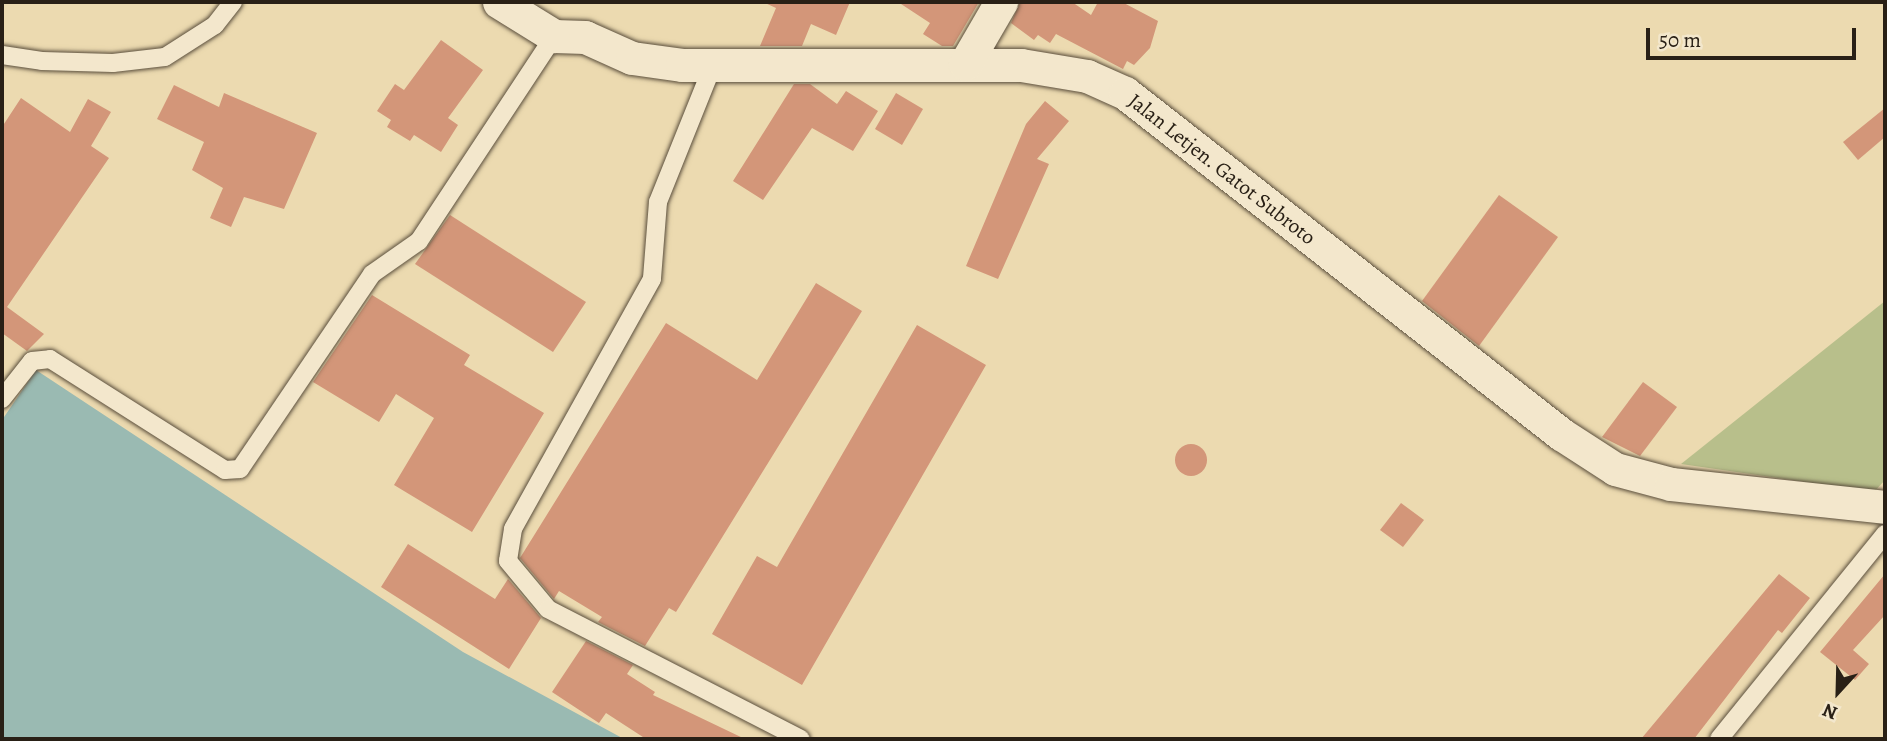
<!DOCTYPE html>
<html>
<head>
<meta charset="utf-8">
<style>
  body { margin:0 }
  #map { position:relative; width:1887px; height:741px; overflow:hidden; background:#ecdab0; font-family:Alegreya,serif }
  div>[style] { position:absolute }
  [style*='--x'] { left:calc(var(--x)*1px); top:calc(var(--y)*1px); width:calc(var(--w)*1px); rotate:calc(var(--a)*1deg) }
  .green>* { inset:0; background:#b8bf8b }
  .water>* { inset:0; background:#9abab2 }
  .building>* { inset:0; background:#d39679 }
  .round { border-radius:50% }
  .roads { filter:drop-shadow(0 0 2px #5a4e3c) drop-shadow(0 0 2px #5a4e3c) }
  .lane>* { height:18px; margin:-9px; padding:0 9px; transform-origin:9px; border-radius:9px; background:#f3e7cc }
  .street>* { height:33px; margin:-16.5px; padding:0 16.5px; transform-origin:16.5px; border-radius:16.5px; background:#f3e7cc }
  span { translate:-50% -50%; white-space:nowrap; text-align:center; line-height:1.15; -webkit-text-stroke:7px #f3e7cc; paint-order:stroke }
  .street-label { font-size:21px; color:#292016 }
  .frame { position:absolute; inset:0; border:4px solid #292016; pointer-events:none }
  .north { position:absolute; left:1803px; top:657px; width:70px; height:70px; -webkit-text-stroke:5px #f3e7cc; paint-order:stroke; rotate:202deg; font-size:19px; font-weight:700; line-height:28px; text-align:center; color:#292016 }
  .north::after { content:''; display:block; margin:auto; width:24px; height:32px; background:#292016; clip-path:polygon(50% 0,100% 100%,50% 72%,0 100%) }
  .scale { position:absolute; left:1646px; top:28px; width:210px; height:32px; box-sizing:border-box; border:4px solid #292016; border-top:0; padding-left:9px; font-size:21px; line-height:24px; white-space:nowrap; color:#292016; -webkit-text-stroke:5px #f3e7cc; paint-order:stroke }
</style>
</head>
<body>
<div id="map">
  <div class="green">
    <div style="clip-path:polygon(1885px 301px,1885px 480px,1874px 492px,1681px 464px)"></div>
  </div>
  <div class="water">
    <div style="clip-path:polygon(36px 370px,463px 652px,624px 739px,2px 739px,2px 420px)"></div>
  </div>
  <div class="building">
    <div style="clip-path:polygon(763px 2px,850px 2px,836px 35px,811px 24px,802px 46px,760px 46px,776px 8px)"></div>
    <div style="clip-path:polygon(898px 2px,979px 2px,953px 46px,942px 46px,923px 34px,930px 23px)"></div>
    <div style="clip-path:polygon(1020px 2px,1072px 2px,1091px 15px,1098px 2px,1122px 2px,1158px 21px,1150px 48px,1134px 65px,1127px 61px,1123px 69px,1056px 34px,1050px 43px,1038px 35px,1034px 40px,1011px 23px)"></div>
    <div style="clip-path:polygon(441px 40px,483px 70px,448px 118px,458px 125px,441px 152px,414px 135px,410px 141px,387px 127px,391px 120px,377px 111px,395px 84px,404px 90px)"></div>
    <div style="clip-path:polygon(794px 84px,810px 84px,837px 104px,846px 91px,878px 111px,853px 151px,812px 128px,763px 200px,733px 181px)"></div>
    <div style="clip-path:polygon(174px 85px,219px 107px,224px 93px,317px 133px,284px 209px,244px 197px,231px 227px,210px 218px,223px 188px,192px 170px,204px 142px,157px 119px)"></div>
    <div style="clip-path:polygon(896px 93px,923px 109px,902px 145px,875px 129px)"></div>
    <div style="clip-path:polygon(21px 98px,70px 132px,88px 99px,111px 112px,91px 146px,109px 158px,7px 307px,44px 334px,27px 351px,2px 333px,2px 127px)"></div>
    <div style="clip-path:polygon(1045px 101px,1069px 121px,1037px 159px,1049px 164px,998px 279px,966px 266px,1026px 124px)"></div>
    <div style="clip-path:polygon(1885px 108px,1885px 137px,1858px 160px,1843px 142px)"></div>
    <div style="clip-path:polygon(1499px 195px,1558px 237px,1479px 346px,1422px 301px)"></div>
    <div style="clip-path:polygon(450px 215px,586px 302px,553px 352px,415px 264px)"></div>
    <div style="clip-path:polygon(816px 283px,862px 311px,676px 612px,669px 608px,645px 646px,598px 622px,602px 617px,559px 591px,554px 599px,520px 558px,666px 323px,757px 380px)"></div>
    <div style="clip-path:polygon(372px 295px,470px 355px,464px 365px,544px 413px,472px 532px,394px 485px,434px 418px,396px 394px,379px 422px,313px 382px)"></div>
    <div style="clip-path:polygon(917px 325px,986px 365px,802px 685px,712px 634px,757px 556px,777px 567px)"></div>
    <div style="clip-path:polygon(1643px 382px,1677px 407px,1640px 456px,1602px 437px)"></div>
    <div class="round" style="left:1175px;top:444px;width:32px;height:32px"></div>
    <div style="clip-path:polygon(1401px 503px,1424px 520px,1403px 547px,1380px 530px)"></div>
    <div style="clip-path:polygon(408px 544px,495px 599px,508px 579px,541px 618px,509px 669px,381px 587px)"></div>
    <div style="clip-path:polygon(1779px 574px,1810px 598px,1782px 633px,1778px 630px,1694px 739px,1641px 739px)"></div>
    <div style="clip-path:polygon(1885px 574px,1885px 615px,1853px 650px,1869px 664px,1855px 680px,1820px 652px)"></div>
    <div style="clip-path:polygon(586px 641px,633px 665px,627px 674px,655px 692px,653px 695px,745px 739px,646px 739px,606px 713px,599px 723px,552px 692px)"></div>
  </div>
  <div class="roads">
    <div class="lane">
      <div style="--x:2;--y:55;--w:40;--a:8.5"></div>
      <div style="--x:42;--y:61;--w:71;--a:1.6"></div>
      <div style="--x:113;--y:63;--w:52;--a:-6.6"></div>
      <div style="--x:165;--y:57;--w:59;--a:-32.6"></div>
      <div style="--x:215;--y:25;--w:29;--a:-52"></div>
      <div style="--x:713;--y:65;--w:148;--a:111.9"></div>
      <div style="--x:658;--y:202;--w:77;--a:94.5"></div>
      <div style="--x:652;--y:279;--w:286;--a:119.1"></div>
      <div style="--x:513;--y:529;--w:32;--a:99"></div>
      <div style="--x:508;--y:561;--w:62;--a:50.2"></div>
      <div style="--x:548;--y:609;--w:284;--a:27.2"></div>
      <div style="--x:2;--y:399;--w:48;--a:-51.7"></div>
      <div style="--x:32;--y:361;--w:18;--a:-6"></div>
      <div style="--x:50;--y:359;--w:207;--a:32.4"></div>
      <div style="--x:225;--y:470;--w:15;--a:-4"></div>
      <div style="--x:240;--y:469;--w:235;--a:-55.9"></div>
      <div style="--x:372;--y:274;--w:57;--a:-35.1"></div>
      <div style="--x:419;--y:241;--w:245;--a:-56.6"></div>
      <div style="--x:1719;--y:739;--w:264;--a:-51"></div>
    </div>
    <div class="street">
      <div style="--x:499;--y:2;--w:65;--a:31.7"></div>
      <div style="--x:554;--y:36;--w:31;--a:2"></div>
      <div style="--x:585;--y:37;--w:51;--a:24.1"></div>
      <div style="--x:632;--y:58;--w:50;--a:8"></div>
      <div style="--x:682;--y:65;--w:339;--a:0"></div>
      <div style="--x:1021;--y:65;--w:67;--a:9.5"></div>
      <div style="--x:1087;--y:76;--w:42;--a:24.1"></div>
      <div style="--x:1125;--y:93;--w:554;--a:38.03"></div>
      <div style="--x:1561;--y:434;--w:64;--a:32.9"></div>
      <div style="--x:1615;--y:469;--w:58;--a:15"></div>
      <div style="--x:1671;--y:484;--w:215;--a:6.1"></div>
      <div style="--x:965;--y:64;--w:72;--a:-59.9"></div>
    </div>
  </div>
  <div class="street-label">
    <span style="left:1222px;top:169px;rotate:38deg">Jalan Letjen. Gatot Subroto</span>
  </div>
  <div class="frame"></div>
  <div class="north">N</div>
  <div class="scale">50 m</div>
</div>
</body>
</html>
